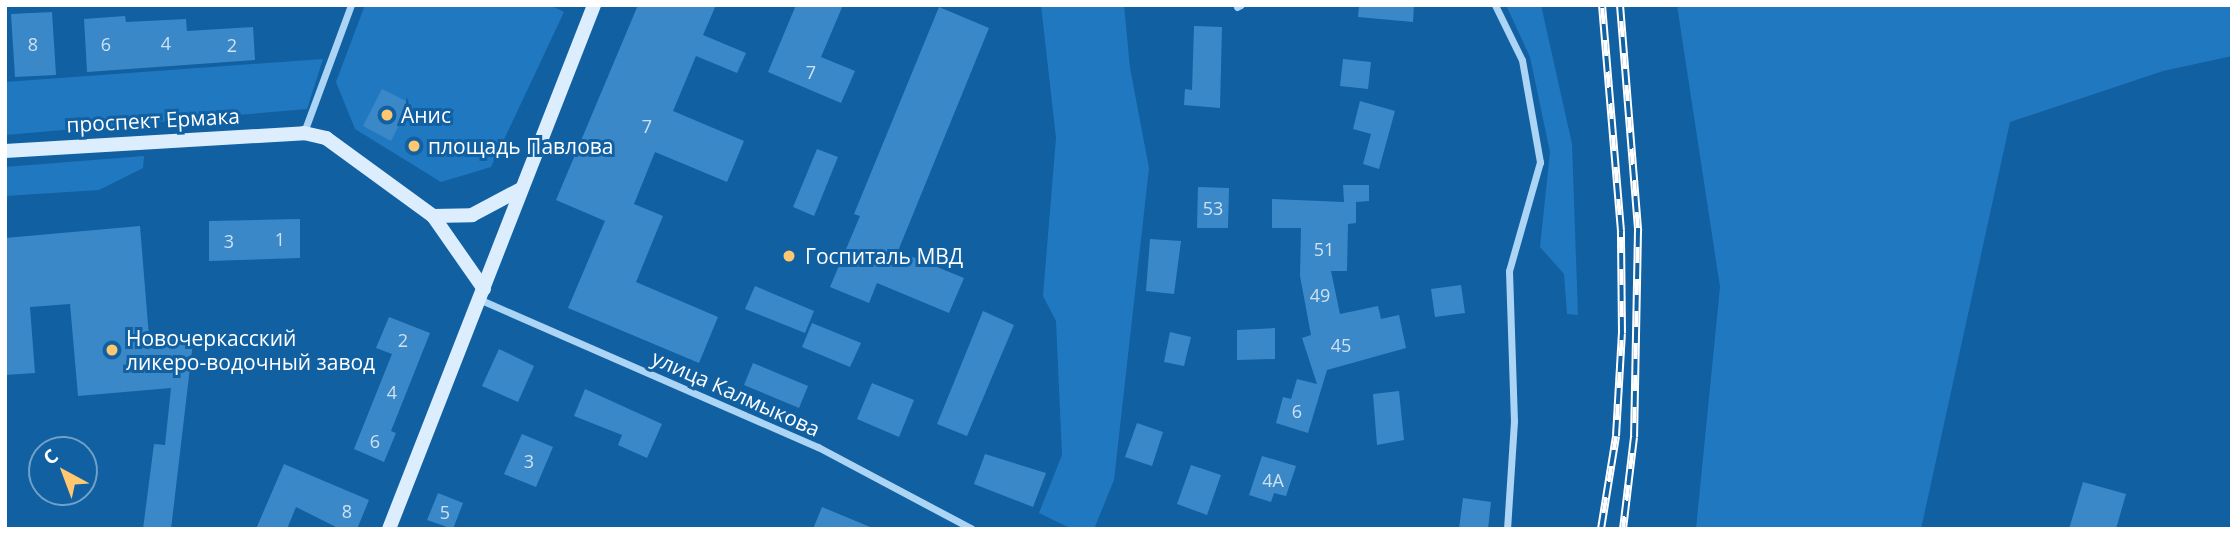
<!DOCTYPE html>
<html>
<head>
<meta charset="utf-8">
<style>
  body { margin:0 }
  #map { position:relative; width:2237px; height:534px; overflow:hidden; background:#1160a2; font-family:"Open Sans",sans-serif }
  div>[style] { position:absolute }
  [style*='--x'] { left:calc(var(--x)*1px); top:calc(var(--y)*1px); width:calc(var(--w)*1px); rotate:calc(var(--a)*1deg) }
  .green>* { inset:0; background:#2079c0 }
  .building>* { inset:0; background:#3a88c8 }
  .street>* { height:7px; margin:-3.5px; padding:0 3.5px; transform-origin:3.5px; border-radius:3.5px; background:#abd4f5 }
  .secondary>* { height:14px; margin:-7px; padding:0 7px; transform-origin:7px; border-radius:7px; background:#dceefe }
  .rail>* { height:8px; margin-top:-4px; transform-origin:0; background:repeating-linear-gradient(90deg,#1160a2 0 16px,#fff 0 32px); box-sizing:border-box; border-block:2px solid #fff }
  .dots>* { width:19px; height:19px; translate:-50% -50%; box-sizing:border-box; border:4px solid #1160a2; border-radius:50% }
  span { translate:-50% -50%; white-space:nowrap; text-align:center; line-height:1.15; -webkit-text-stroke:6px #1160a2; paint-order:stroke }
  .number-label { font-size:18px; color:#cee1f1 }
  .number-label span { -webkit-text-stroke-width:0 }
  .poi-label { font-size:21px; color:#fff }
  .left { translate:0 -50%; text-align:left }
  .street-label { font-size:21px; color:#fff }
  .frame { position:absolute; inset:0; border:7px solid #fff; pointer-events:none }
  .north { position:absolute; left:28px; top:436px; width:70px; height:70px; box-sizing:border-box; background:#1160a2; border:2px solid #70a0c7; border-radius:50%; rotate:319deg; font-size:19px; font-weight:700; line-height:28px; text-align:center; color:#fff }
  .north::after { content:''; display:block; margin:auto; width:24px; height:32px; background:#ffc770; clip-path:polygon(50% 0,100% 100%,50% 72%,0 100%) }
</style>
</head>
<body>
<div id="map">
  <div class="green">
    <div style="clip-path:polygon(365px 5px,550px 5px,564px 12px,491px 167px,441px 182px,355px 129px,336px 82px)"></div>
    <div style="clip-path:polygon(1041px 5px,1124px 5px,1130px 68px,1149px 168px,1114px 480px,1094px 529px,1072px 529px,1039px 513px,1062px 455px,1056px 321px,1043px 296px,1056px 138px)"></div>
    <div style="clip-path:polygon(1506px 5px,1541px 5px,1572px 144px,1578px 315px,1567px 314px,1564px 274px,1540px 247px,1550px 152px,1530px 57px)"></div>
    <div style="clip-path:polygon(1677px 5px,2232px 5px,2232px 56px,2163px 71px,2010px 122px,1921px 529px,1696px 529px,1720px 287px)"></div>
    <div style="clip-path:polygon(323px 59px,307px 109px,5px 135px,5px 82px)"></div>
    <div style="clip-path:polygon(144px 156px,143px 168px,99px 190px,5px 196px,5px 167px)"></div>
  </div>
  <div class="building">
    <div style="clip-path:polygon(638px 5px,716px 5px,703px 35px,746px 53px,737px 73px,696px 56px,673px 111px,744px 141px,727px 182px,655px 152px,634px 204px,663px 216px,636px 282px,718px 317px,699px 363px,568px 308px,605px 221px,556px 200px)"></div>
    <div style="clip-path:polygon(796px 5px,843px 5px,821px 57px,855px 71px,841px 103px,768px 72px)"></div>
    <div style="clip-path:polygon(1359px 5px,1414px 5px,1413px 22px,1358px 17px)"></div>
    <div style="clip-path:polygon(939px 7px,989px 28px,898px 251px,964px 278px,949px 313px,877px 283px,869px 303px,830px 287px,860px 216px,854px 214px)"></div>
    <div style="clip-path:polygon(52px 12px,56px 75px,15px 77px,11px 14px)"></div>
    <div style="clip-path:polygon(125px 16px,126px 22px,186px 19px,187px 31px,253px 27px,255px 60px,87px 72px,84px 19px)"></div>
    <div style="clip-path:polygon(1194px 26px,1222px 27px,1220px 108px,1184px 105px,1185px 89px,1192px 90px)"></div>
    <div style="clip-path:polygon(1343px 59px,1371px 62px,1368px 89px,1340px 86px)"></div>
    <div style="clip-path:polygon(382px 89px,410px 103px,391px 141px,363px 126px)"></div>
    <div style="clip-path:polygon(1360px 101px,1395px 111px,1379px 169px,1363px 164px,1371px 134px,1353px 129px)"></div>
    <div style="clip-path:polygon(817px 149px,838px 157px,814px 216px,793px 207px)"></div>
    <div style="clip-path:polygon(1343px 185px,1369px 185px,1369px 201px,1356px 202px,1356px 223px,1348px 224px,1347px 271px,1331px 271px,1340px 314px,1378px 306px,1381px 319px,1399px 315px,1406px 348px,1327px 370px,1308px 433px,1276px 423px,1283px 397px,1291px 399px,1297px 379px,1317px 384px,1302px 338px,1311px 335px,1300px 276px,1301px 228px,1272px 228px,1272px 199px,1344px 202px)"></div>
    <div style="clip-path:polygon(1198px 187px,1229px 188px,1228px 228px,1197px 228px)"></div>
    <div style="clip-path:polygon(300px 219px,300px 258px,209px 261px,209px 221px)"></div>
    <div style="clip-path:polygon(140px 226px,149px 337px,193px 342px,171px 529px,143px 529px,154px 444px,165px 445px,171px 388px,78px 396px,70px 304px,30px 307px,35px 373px,5px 375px,5px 238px)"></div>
    <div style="clip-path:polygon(1150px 239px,1181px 241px,1174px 294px,1146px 291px)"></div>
    <div style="clip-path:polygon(1461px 285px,1465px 313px,1435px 317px,1431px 289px)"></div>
    <div style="clip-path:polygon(755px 286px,814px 311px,805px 333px,745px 309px)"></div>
    <div style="clip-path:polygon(983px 311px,1014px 325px,967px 436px,937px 424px)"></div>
    <div style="clip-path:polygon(389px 317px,430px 333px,391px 431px,396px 433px,384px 462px,354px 449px,392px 354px,376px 348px)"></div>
    <div style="clip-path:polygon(812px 323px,861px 343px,850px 367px,802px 347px)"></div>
    <div style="clip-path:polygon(1275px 328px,1275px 359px,1237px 360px,1237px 330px)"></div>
    <div style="clip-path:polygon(1170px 332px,1191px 337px,1184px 366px,1164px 362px)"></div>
    <div style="clip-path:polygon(499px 349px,534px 366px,518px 402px,482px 386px)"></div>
    <div style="clip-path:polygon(753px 363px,808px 386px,799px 408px,744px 385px)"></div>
    <div style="clip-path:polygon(872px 383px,914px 400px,899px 437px,857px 419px)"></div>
    <div style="clip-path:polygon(585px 389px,662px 424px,647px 458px,618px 445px,622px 435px,574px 416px)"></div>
    <div style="clip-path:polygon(1399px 391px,1404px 440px,1377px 445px,1373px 394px)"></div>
    <div style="clip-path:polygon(1137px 423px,1163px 432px,1152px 466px,1125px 457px)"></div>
    <div style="clip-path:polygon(522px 434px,553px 447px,536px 487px,504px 474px)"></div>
    <div style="clip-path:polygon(985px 454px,1046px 473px,1033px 507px,974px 484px)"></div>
    <div style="clip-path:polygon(1262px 456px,1296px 466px,1286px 496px,1274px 493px,1271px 502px,1249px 495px)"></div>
    <div style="clip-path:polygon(284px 464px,369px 500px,357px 529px,340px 529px,296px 507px,287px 529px,256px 529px)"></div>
    <div style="clip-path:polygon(1191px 465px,1221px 475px,1207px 515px,1177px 504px)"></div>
    <div style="clip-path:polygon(2083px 482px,2126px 494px,2116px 529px,2069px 529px)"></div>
    <div style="clip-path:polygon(438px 493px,463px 503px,453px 529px,427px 520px)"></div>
    <div style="clip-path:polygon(1463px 498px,1491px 502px,1488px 529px,1459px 529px)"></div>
    <div style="clip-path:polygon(822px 507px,875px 529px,813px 529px)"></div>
  </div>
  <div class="street">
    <div style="--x:1495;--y:5;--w:61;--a:63.9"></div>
    <div style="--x:1522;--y:60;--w:104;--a:80"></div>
    <div style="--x:1540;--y:162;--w:113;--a:105.9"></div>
    <div style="--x:1509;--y:271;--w:150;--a:88.1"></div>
    <div style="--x:1514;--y:421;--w:108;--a:93.7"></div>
    <div style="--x:1237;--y:7;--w:4;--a:-27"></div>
    <div style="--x:304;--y:132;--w:135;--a:-69.7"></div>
    <div style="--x:481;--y:300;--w:368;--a:23.6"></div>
    <div style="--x:818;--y:447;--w:174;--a:28"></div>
  </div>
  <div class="secondary">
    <div style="--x:5;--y:151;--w:300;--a:-3.4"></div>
    <div style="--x:304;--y:133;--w:23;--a:13"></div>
    <div style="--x:326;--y:138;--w:132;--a:36.1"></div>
    <div style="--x:433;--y:216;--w:89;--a:55.1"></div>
    <div style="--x:433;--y:216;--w:39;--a:-1"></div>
    <div style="--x:472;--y:215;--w:53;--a:-28"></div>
    <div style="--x:389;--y:529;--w:563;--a:-68.63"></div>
  </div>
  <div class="rail">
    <div style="--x:1620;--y:5;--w:227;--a:85.4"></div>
    <div style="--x:1638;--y:231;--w:206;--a:91.1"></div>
    <div style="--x:1634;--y:437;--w:93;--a:96.8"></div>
    <div style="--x:1601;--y:529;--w:94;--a:-80.8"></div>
    <div style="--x:1616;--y:436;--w:103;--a:-86.7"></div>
    <div style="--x:1622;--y:333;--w:102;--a:-90.6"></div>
    <div style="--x:1621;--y:231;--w:227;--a:-94.8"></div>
  </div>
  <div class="dots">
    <div style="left:387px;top:115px;background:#ffc770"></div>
    <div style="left:414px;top:146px;background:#ffc770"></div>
    <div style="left:789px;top:256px;background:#ffc770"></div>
    <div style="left:112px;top:350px;background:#ffc770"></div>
  </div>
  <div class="number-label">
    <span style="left:166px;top:43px">4</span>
    <span style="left:33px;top:44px">8</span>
    <span style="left:106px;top:44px">6</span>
    <span style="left:232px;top:45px">2</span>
    <span style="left:811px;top:72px">7</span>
    <span style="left:647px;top:126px">7</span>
    <span style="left:1213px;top:208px">53</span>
    <span style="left:280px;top:239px">1</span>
    <span style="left:229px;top:241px">3</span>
    <span style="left:1324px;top:249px">51</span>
    <span style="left:1320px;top:295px">49</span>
    <span style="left:403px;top:340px">2</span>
    <span style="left:1341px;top:345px">45</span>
    <span style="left:392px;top:392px">4</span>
    <span style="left:1297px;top:411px">6</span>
    <span style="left:375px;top:441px">6</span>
    <span style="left:529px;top:461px">3</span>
    <span style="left:1273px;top:480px">4А</span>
    <span style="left:347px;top:511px">8</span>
    <span style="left:445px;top:512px">5</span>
  </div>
  <div class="poi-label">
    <span class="left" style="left:401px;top:115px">Анис</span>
    <span class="left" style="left:428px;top:146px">площадь Павлова</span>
    <span class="left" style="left:805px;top:256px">Госпиталь МВД</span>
    <span class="left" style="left:126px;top:350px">Новочеркасский<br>ликеро-водочный завод</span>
  </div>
  <div class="street-label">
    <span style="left:153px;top:120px;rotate:-3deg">проспект Ермака</span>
    <span style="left:736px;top:393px;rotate:24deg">улица Калмыкова</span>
  </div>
  <div class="frame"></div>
  <div class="north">С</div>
</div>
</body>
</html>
